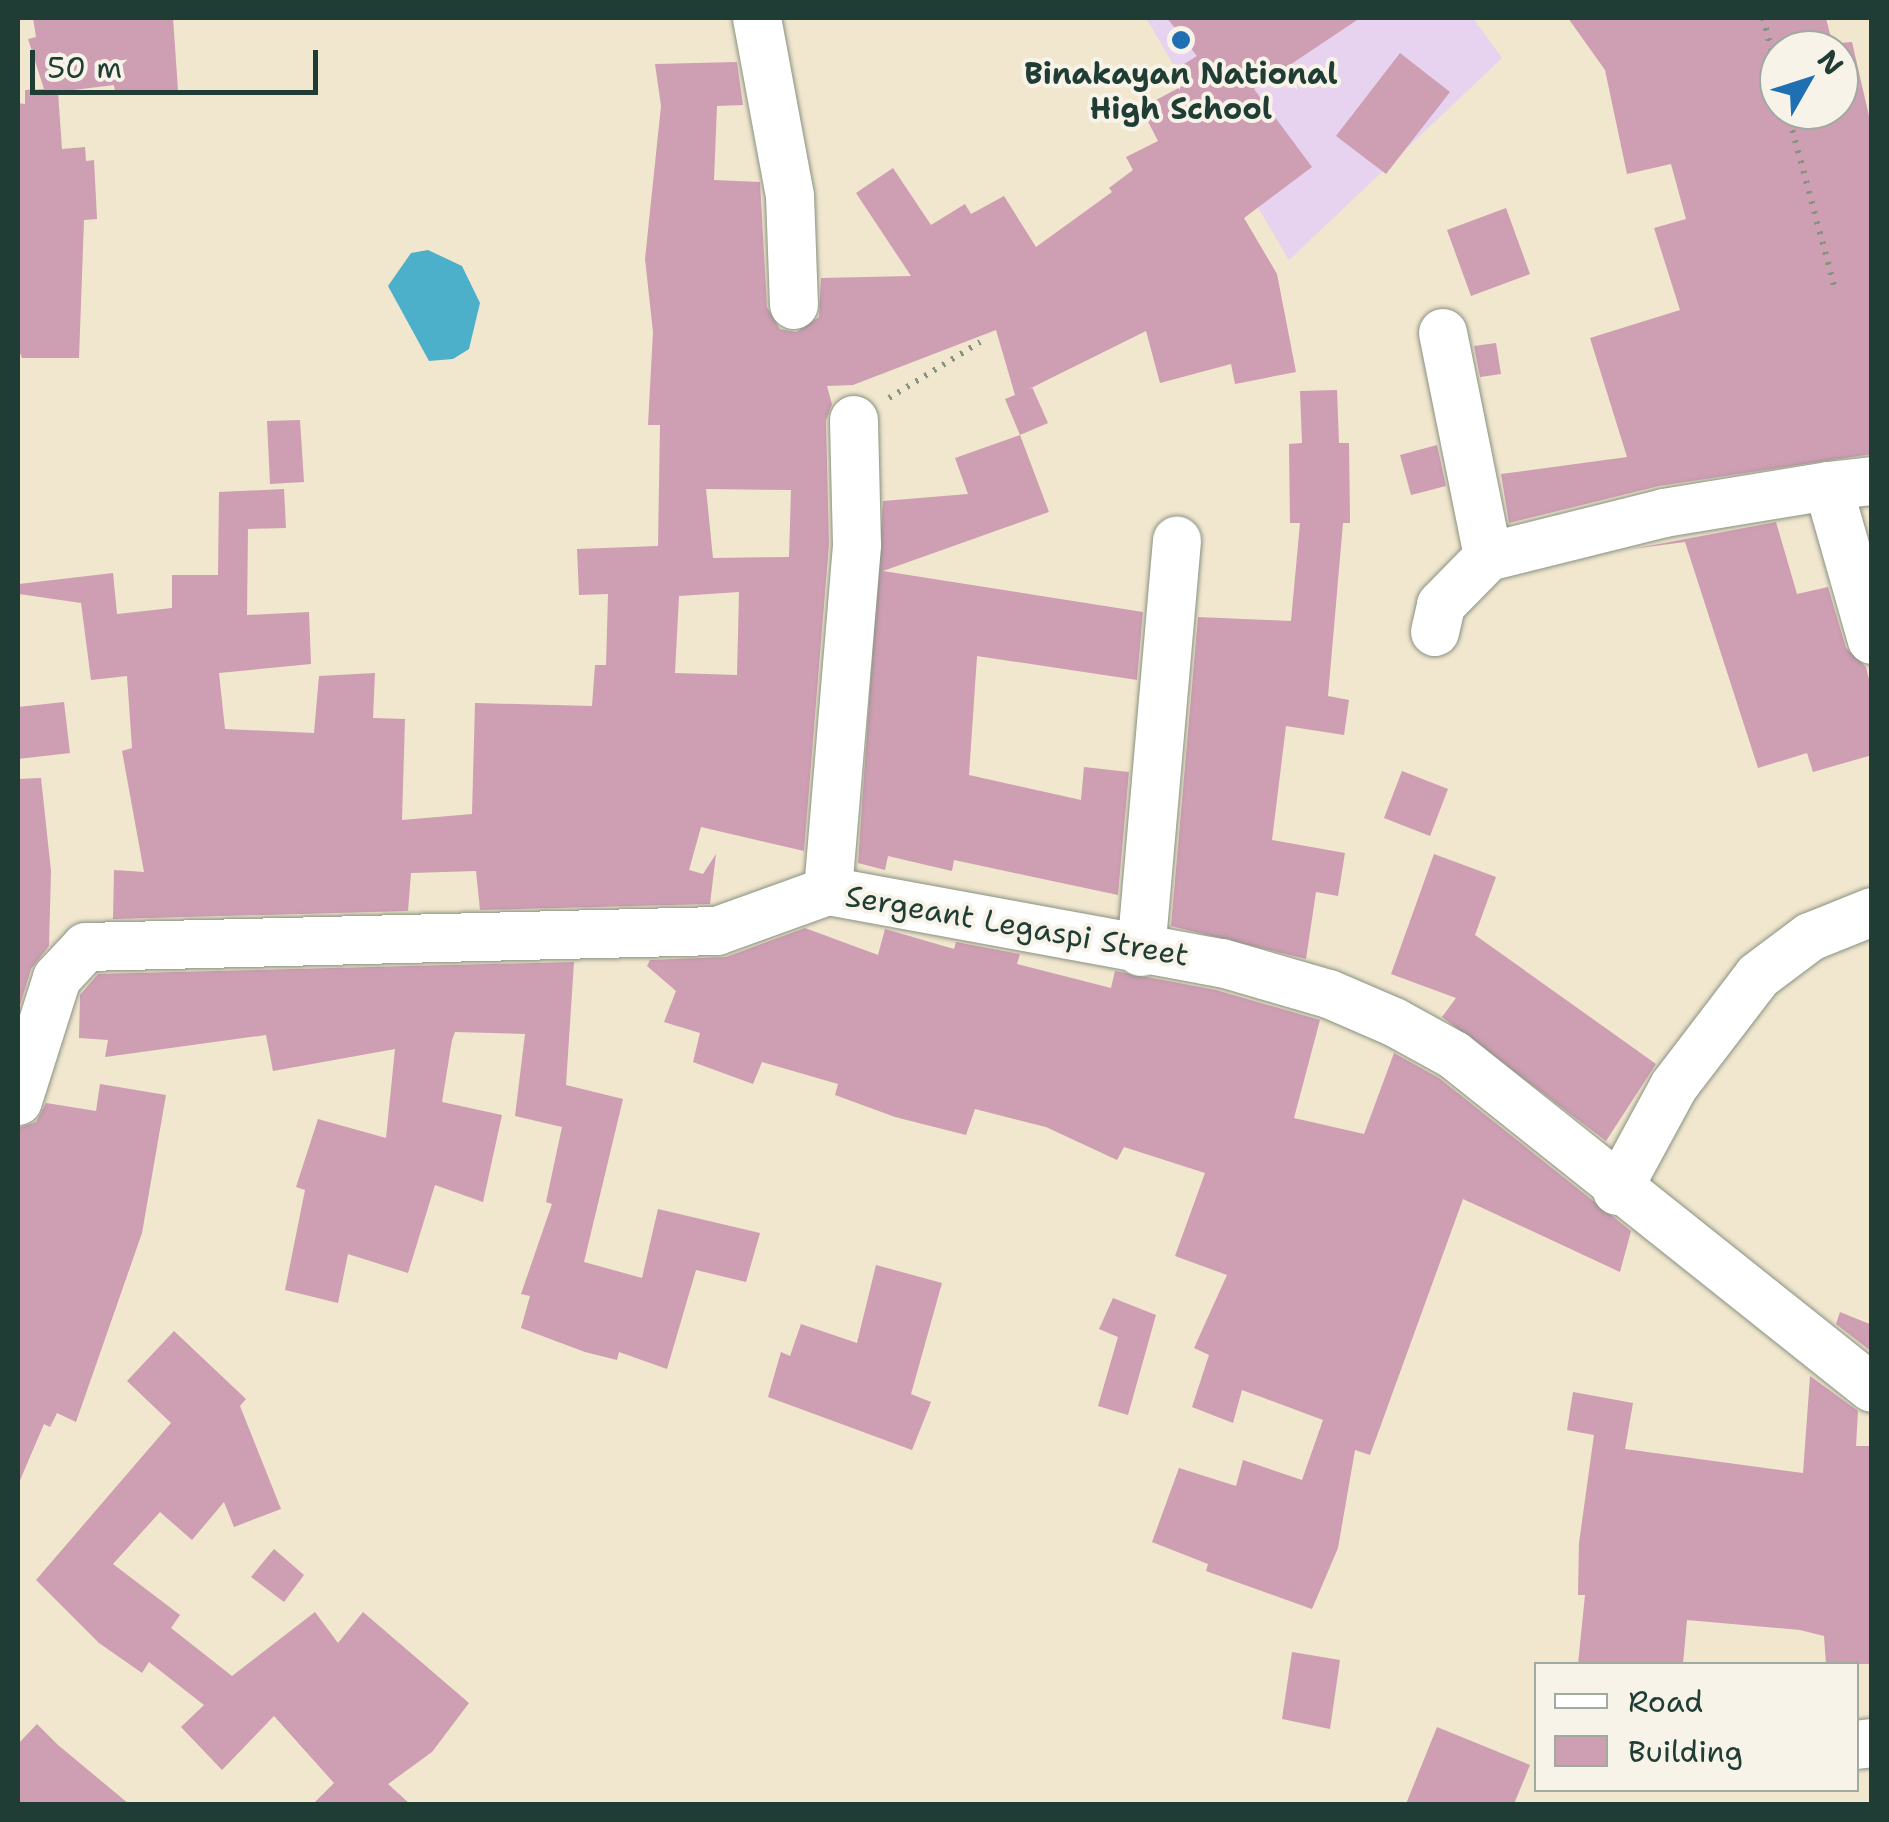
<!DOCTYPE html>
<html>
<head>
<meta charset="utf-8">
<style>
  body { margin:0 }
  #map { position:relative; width:1889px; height:1822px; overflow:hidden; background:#f1e6ce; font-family:"Shantell Sans",sans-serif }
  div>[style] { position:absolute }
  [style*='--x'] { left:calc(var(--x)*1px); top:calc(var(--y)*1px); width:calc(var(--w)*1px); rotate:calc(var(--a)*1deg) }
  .built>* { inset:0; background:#e7d2ef }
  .water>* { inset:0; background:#4cb0cb }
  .building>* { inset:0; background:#ce9eb3 }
  .path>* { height:6px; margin-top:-3px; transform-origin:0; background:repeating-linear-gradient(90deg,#889281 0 2.5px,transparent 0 10.5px) }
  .roads { filter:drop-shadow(0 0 2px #889281) drop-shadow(0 0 2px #889281) }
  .minor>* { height:48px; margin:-24px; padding:0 24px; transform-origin:24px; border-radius:24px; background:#fff }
  .dots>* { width:28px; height:28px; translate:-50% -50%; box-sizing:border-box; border:5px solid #f7f3e8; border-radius:50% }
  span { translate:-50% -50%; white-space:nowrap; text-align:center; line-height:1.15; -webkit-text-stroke:8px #f7f3e8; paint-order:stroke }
  .poi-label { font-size:30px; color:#1f3d34; font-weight:700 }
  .street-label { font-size:30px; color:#1f3d34 }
  .frame { position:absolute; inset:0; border:20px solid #1f3d34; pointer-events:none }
  .legend { position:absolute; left:1534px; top:1662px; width:325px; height:130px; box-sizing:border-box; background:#f7f3e8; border:2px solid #a1aaa0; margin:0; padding:12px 18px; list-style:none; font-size:30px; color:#1f3d34 }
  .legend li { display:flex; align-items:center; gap:20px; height:50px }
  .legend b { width:50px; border:2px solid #a1aaa0 }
  .north { position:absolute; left:1759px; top:30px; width:100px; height:100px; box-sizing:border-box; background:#f7f3e8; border:2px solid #a1aaa0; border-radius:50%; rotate:51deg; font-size:28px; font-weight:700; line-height:40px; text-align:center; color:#1f3d34 }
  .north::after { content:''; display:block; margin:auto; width:35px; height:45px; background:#1f6fb2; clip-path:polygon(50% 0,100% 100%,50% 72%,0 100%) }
  .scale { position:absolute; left:30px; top:50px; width:288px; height:45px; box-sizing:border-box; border:5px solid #1f3d34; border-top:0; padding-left:12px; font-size:30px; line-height:35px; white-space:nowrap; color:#1f3d34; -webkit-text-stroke:8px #f7f3e8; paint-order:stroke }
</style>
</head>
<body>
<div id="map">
  <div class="built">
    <div style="clip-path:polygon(1146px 18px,1473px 18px,1502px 58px,1289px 260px)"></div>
  </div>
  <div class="water">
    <div style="clip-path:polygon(428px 250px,462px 266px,480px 303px,469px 349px,453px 359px,429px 361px,388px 286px,411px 253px)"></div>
  </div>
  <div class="building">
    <div style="clip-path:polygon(33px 18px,173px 18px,178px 90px,115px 92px,114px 85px,58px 92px,62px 149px,85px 147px,86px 161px,94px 160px,97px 219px,84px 220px,79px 358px,22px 358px,18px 348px,18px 103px,25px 104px,25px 90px,44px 89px,28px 39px,36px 37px)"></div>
    <div style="clip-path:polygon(evenodd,1167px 18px,1360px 18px,1254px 89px,1312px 167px,1244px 218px,1277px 274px,1296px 372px,1235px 384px,1231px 364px,1160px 383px,1146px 331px,1027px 390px,1032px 387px,1048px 423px,1020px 435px,1005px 399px,1015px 395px,996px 330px,853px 385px,827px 386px,832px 404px,826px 421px,829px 544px,804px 851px,701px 827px,689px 870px,703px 874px,716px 854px,710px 904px,480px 910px,476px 871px,411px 873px,408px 911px,113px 919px,114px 870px,144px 872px,122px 751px,132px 748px,127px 676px,91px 680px,81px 603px,19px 594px,19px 584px,113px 573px,117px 614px,172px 608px,172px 575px,218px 575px,219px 492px,284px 489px,286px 528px,248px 529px,247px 615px,309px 612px,311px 664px,219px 673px,225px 729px,314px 733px,319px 676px,375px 673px,373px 718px,405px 719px,402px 820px,472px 814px,475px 703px,592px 706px,595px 665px,606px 665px,608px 594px,579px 595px,577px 549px,658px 546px,660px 425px,648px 425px,653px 332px,645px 259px,661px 106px,655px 64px,737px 62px,743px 105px,717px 106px,714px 180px,760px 182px,767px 307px,780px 329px,796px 332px,819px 317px,821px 278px,911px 276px,856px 193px,893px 168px,931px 225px,965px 204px,971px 214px,1004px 196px,1036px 247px,1112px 192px,1109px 188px,1133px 170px,1126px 157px,1158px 141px,1141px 108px,1186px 84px,1176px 69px,1197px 56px,1167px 18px,706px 489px,791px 490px,789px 557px,713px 558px,706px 489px,1167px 18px,739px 592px,737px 675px,675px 673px,679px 596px,739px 592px)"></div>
    <div style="clip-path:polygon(1568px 18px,1826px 18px,1834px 50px,1779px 50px,1779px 110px,1839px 110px,1839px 43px,1852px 42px,1872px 129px,1872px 454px,1659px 486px,1509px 523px,1501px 474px,1627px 457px,1590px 338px,1680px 310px,1654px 228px,1686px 219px,1671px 164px,1627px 174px,1605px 70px)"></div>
    <div style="clip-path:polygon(1400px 53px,1450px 92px,1386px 174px,1336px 136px)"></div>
    <div style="clip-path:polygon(1506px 208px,1530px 274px,1471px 296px,1447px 230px)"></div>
    <div style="clip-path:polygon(1496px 343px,1501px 374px,1480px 377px,1474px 346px)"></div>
    <div style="clip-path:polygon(1337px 390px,1339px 443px,1349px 443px,1350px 523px,1343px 523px,1328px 696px,1349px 700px,1344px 735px,1286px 726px,1272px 840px,1345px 853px,1338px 896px,1316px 892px,1306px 959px,1171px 926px,1198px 617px,1291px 621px,1300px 523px,1290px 523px,1289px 444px,1302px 443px,1300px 391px)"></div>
    <div style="clip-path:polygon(300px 420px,304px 482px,270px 484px,267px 421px)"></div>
    <div style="clip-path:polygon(1020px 435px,1049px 512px,883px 571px,1143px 612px,1137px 680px,977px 656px,969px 775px,1081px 800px,1084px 767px,1129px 772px,1118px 895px,954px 860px,952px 871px,888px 856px,885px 870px,858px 863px,883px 501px,968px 494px,955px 458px)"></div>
    <div style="clip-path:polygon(1437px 445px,1446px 486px,1411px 495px,1400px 455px)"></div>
    <div style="clip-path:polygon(1776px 522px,1797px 594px,1828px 587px,1846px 648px,1866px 667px,1872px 691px,1872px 755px,1813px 772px,1807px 753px,1758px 768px,1685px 542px,1632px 549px)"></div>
    <div style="clip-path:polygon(64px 702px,70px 753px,18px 759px,18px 707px)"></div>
    <div style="clip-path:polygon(1402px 771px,1448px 789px,1430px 836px,1384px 818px)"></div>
    <div style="clip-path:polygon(41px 778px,51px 871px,49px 946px,31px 969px,18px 1012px,18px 779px)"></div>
    <div style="clip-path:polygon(1434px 854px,1496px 877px,1475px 935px,1656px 1064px,1606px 1141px,1442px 1017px,1456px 998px,1391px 974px)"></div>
    <div style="clip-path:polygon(805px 928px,878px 955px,885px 929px,954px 949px,956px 942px,1020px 954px,1017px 964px,1111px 988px,1115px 971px,1216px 990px,1320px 1020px,1294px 1118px,1364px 1134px,1394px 1053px,1439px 1078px,1631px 1231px,1620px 1272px,1463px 1199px,1370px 1455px,1355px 1450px,1338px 1548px,1312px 1609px,1206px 1571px,1208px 1564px,1152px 1542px,1179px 1468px,1236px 1486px,1243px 1460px,1302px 1480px,1323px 1420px,1242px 1390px,1233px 1423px,1192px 1407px,1209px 1355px,1194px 1348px,1227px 1275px,1175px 1256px,1205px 1173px,1124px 1147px,1117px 1160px,1046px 1127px,975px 1109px,966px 1135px,895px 1117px,835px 1095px,838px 1084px,762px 1062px,753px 1084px,693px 1062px,700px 1033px,664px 1022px,676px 991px,647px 966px,650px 960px,726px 957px)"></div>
    <div style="clip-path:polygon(574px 962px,566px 1085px,623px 1099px,584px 1262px,642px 1278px,658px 1209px,760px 1233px,746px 1282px,696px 1270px,667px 1369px,619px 1352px,617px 1360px,585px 1352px,521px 1328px,530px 1296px,521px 1294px,552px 1204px,546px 1202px,562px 1127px,515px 1116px,525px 1034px,455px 1032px,452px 1040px,442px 1102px,502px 1115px,483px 1202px,435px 1185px,408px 1273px,348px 1254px,338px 1303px,285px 1290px,305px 1190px,296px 1187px,318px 1119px,386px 1138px,395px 1049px,273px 1071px,266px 1035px,105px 1057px,108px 1040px,79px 1038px,80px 995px,98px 974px)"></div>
    <div style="clip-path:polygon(100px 1084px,166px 1095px,142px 1233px,76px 1422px,57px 1413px,50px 1427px,44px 1424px,18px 1485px,18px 1128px,36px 1122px,46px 1103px,96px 1111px)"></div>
    <div style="clip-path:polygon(876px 1265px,942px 1283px,911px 1394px,931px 1402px,912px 1450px,768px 1397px,781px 1352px,790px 1356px,801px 1324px,857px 1343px)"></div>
    <div style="clip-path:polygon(1113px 1298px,1156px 1315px,1128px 1415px,1098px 1406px,1118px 1337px,1099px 1329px)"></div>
    <div style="clip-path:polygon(1840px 1312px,1872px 1325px,1872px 1352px,1836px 1324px)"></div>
    <div style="clip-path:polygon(174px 1331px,246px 1399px,240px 1406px,281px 1509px,234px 1527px,224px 1502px,192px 1540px,160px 1512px,113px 1564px,180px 1615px,171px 1628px,232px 1676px,315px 1612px,338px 1643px,363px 1612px,469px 1703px,432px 1752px,388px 1784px,410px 1804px,313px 1804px,334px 1783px,274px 1716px,222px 1770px,181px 1727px,204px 1705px,149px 1662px,142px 1673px,99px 1643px,36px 1580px,171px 1423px,127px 1381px)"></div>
    <div style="clip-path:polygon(1810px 1376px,1858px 1411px,1856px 1446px,1872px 1446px,1872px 1664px,1826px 1664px,1824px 1636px,1800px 1630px,1687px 1620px,1683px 1664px,1578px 1664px,1585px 1595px,1578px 1595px,1579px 1543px,1594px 1435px,1567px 1430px,1573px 1392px,1633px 1403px,1625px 1449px,1803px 1473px)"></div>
    <div style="clip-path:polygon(274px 1549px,304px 1575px,284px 1602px,251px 1577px)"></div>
    <div style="clip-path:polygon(1292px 1652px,1340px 1660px,1330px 1729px,1282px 1719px)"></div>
    <div style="clip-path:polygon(37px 1724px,58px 1745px,129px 1804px,18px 1804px,18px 1744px)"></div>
    <div style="clip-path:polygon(1437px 1727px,1530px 1765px,1514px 1804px,1406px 1804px)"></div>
  </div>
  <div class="path">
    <div style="--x:1763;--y:18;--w:62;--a:75.1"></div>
    <div style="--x:1787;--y:110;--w:182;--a:75"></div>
    <div style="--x:889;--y:398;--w:107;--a:-31.6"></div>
  </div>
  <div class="roads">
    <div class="minor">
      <div style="--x:757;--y:18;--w:181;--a:79.5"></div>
      <div style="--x:790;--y:196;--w:109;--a:87.9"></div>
      <div style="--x:1443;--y:333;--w:228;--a:78.6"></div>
      <div style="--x:1872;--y:481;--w:44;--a:173.5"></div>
      <div style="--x:1828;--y:486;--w:160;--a:74.1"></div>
      <div style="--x:1435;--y:632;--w:28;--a:-77"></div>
      <div style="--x:1441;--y:605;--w:67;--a:-45.6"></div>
      <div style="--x:1488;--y:557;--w:181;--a:-14"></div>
      <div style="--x:1664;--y:513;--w:166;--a:-9.3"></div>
      <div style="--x:828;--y:891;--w:347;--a:-85.2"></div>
      <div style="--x:857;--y:545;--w:125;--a:-91.4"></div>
      <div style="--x:1141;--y:952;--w:413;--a:-85"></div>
      <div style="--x:18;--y:1101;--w:129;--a:-72.4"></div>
      <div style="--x:57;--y:978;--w:42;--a:-46.9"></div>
      <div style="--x:86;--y:947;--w:631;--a:-1.45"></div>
      <div style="--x:717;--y:931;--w:118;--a:-19.8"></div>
      <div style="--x:828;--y:891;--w:401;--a:10.4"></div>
      <div style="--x:1222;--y:963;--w:111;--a:16.2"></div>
      <div style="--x:1329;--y:994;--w:71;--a:23.3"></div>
      <div style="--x:1394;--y:1022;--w:68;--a:28.8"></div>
      <div style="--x:1454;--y:1055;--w:534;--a:38.54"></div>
      <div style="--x:1617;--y:1191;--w:119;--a:-61.5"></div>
      <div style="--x:1674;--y:1086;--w:138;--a:-52.6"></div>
      <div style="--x:1758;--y:976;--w:65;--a:-36.9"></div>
      <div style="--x:1810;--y:937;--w:67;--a:-22"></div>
      <div style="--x:1856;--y:1745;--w:16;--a:-7"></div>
    </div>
  </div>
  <div class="dots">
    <div style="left:1181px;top:40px;background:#1f6fb2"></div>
  </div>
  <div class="poi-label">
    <span style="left:1181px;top:91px">Binakayan National<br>High School</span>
  </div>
  <div class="street-label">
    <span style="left:1017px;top:926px;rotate:10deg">Sergeant Legaspi Street</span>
  </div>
  <div class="frame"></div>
  <ul class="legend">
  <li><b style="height:12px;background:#fff"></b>Road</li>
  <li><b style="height:28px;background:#ce9eb3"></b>Building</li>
  </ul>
  <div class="north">N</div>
  <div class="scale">50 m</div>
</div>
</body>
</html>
